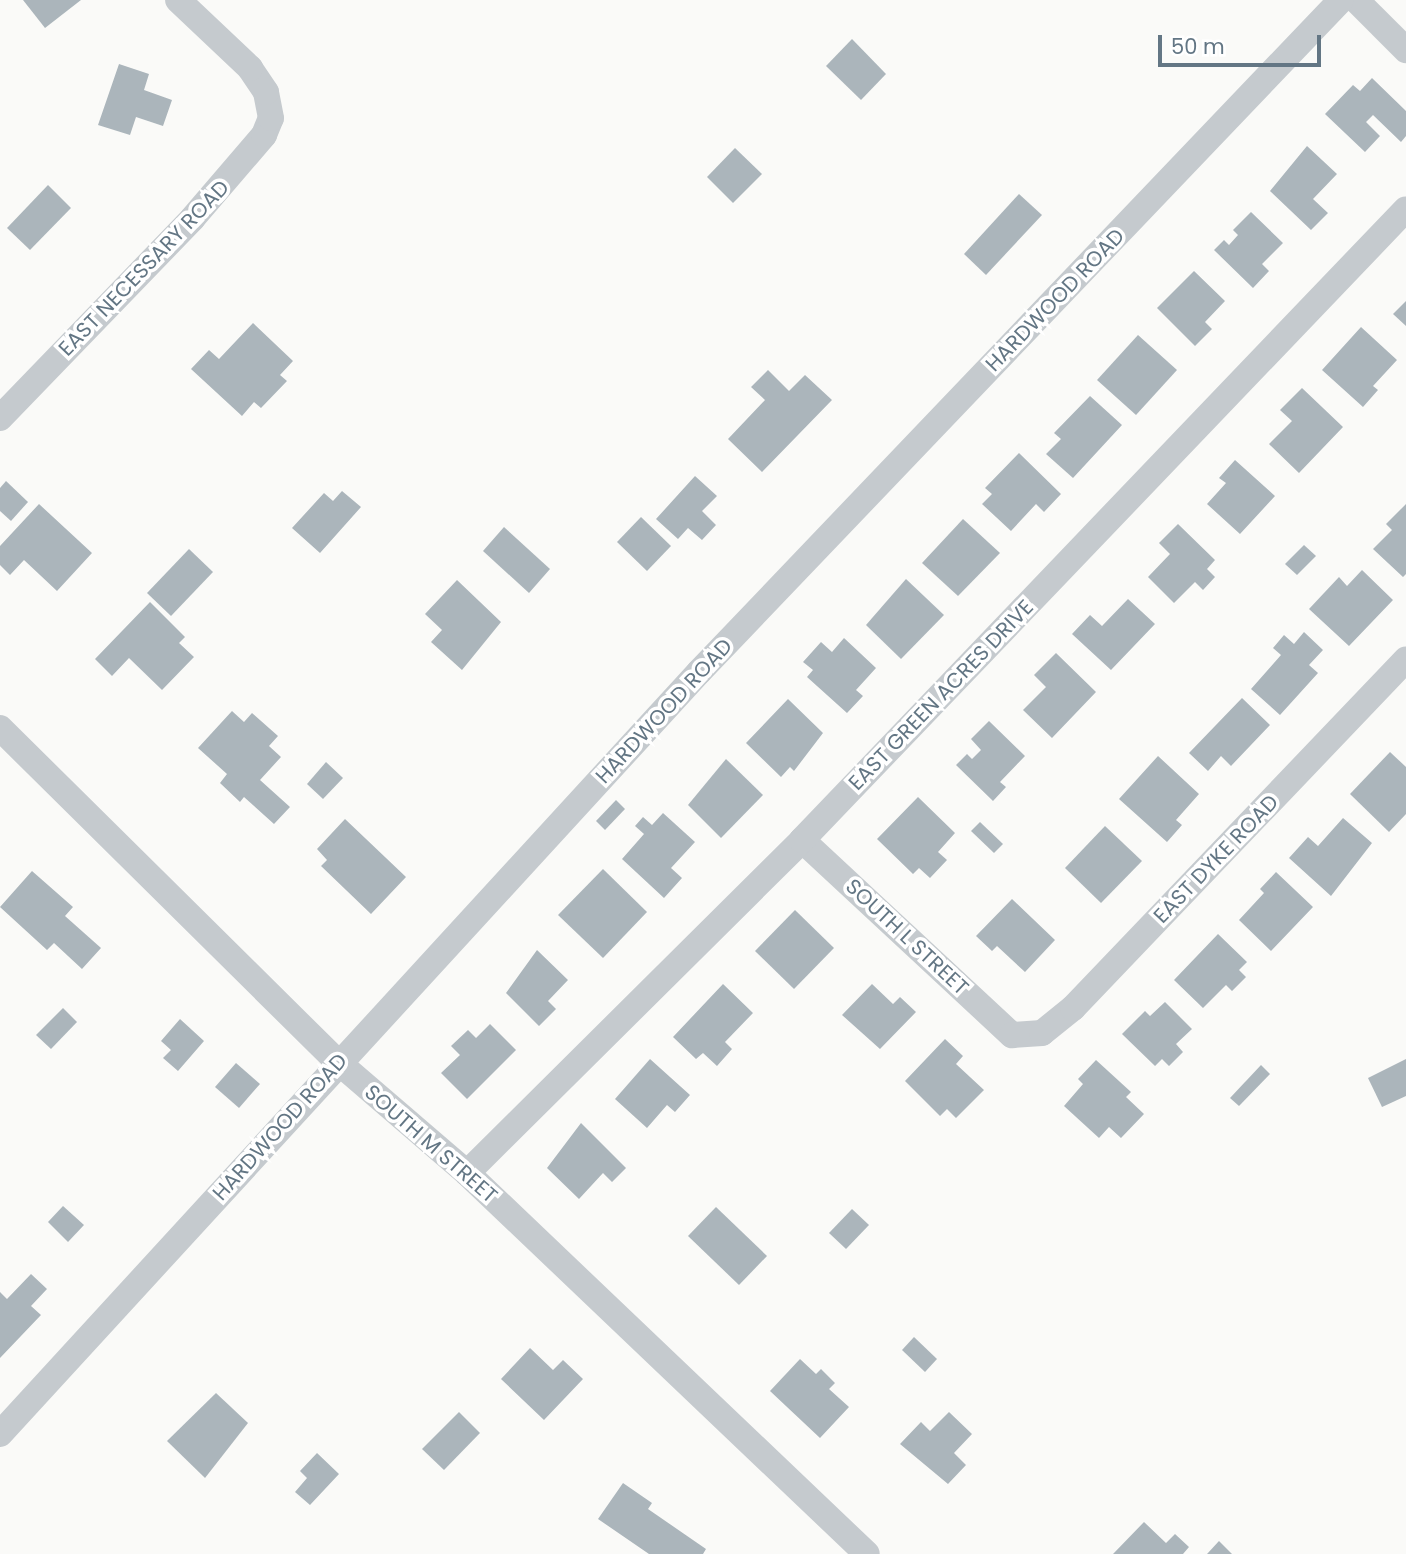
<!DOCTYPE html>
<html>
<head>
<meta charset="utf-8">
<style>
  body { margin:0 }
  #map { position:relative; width:1406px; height:1554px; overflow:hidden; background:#fafaf8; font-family:Poppins,sans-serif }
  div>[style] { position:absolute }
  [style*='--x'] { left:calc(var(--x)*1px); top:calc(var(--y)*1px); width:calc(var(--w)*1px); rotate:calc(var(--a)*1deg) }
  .building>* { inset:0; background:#abb5bb }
  .street>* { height:26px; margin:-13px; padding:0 13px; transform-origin:13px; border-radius:13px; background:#c5cace }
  span { translate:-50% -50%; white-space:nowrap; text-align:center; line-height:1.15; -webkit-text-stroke:7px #fff; paint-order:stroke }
  .street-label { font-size:21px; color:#637684 }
  .scale { position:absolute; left:1158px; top:35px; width:163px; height:32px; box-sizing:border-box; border:4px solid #637684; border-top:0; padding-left:9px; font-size:21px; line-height:24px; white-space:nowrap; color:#637684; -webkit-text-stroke:5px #fff; paint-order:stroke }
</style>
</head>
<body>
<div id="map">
  <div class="building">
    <div style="clip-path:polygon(23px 0,81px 0,45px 28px)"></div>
    <div style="clip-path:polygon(852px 39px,886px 74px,861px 100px,826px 66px)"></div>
    <div style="clip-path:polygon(119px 64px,149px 74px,144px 90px,172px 100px,163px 126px,136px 117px,130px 135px,98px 125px)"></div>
    <div style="clip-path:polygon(1372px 78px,1406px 111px,1406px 136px,1401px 142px,1373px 115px,1366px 122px,1380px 136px,1365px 152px,1325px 114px,1353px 85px,1360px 91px)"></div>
    <div style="clip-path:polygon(1307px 146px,1337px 174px,1313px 199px,1328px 213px,1311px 230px,1270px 191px)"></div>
    <div style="clip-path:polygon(735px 148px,762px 174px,733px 203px,707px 177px)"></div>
    <div style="clip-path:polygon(48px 185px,71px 208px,30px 250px,7px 228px)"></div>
    <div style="clip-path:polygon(1019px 194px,1042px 215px,986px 275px,964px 254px)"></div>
    <div style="clip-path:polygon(1251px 212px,1283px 243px,1262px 264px,1269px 271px,1253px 288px,1214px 250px,1224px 240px,1229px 245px,1238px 235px,1233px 230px)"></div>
    <div style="clip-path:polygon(1194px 271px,1225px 301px,1205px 322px,1212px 329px,1195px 346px,1157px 308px)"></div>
    <div style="clip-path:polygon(1406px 301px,1406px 326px,1393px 314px)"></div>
    <div style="clip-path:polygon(253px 323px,293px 361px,280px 375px,287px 381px,261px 408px,254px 402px,242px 416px,191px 369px,209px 350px,219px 359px)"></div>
    <div style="clip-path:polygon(1361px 327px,1397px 360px,1373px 386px,1378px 390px,1363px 407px,1322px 370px)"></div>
    <div style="clip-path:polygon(1138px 335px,1177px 370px,1136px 415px,1097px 380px)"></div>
    <div style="clip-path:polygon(768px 370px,789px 391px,805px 375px,832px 400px,762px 472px,728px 439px,765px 400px,751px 387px)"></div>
    <div style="clip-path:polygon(1302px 388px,1343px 427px,1299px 473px,1269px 444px,1292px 421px,1280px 410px)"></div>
    <div style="clip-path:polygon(1090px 396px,1122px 425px,1073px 478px,1046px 454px,1061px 439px,1054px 433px)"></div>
    <div style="clip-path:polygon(1019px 453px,1061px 494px,1044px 512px,1036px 504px,1011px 531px,982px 504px,992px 494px,985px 488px)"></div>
    <div style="clip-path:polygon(1235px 460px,1275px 496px,1240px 534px,1207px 504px,1226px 483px,1219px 478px)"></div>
    <div style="clip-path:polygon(695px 476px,717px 496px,702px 511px,716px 525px,702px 540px,688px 528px,678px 539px,656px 519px)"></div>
    <div style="clip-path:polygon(6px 481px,28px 502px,11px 521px,0 511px,0 488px)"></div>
    <div style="clip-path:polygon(342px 491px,361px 507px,320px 553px,292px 528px,324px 493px,333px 501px)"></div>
    <div style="clip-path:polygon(39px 504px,92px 553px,57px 591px,24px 560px,10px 575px,0 565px,0 546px)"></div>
    <div style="clip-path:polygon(1406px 504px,1406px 574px,1403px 577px,1373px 549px,1392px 530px,1386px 524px)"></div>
    <div style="clip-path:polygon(641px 517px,671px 546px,647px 571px,617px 542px)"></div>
    <div style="clip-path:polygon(963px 519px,1000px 553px,958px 596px,922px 563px)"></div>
    <div style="clip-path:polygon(1178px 524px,1215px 560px,1207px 569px,1215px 577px,1203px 590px,1195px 582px,1174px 603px,1148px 577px,1170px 554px,1159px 543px)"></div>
    <div style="clip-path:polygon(504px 527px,550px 569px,529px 593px,483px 551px)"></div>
    <div style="clip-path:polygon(1304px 545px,1316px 556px,1297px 575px,1285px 564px)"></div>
    <div style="clip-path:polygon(189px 549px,213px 572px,171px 616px,147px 593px)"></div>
    <div style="clip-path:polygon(1362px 570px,1393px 600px,1349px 646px,1309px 609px,1339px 577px,1347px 586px)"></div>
    <div style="clip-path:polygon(906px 579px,944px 615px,901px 659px,866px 625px)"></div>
    <div style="clip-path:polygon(457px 580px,501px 622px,462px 670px,431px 642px,442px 630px,425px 614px)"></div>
    <div style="clip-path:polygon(1128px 599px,1155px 624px,1111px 670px,1072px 634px,1090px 615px,1102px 626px)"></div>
    <div style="clip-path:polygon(150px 602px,185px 637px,179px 643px,194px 657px,162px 690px,129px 658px,112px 676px,95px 659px)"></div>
    <div style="clip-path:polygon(1304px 632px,1323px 650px,1309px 665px,1318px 673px,1280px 715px,1251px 689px,1281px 655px,1273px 648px,1284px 635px,1294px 644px)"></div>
    <div style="clip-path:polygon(844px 638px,876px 668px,856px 690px,863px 696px,847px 713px,807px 677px,813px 670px,803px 662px,821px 642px,832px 652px)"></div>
    <div style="clip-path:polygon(1056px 653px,1096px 692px,1052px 738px,1023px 710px,1046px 687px,1034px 675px)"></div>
    <div style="clip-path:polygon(1242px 698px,1270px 725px,1231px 766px,1221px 756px,1208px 771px,1189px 753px)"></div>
    <div style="clip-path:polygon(788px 699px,823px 733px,794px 771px,790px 767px,781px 777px,746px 743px)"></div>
    <div style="clip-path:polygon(232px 711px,244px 722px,252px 713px,278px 736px,269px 746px,281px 757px,260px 780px,290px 807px,274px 824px,244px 797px,240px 802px,220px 783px,227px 774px,198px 748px)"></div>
    <div style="clip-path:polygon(989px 721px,1025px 756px,1000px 782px,1006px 787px,993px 801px,956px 765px,967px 754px,972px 759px,981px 750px,971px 739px)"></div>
    <div style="clip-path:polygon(1390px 752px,1406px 767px,1406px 814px,1389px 832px,1350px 794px)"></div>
    <div style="clip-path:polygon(1158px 756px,1199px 794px,1176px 820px,1182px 825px,1167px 842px,1119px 799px)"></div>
    <div style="clip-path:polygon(726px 759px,763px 795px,721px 838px,688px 805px)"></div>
    <div style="clip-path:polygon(326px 762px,343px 778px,323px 799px,307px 784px)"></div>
    <div style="clip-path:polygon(918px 797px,955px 833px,938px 852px,947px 860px,930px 878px,919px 868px,913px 874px,877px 839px)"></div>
    <div style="clip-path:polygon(616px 800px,625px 809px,605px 830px,596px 821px)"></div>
    <div style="clip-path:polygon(663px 813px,695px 842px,671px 868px,682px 878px,664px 898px,622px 859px,644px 834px,635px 826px,643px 817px,652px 825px)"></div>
    <div style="clip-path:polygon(1343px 818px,1372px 843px,1331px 896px,1289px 858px,1308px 837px,1318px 846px)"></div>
    <div style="clip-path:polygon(345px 819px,406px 877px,371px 914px,321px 866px,327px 860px,317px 849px)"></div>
    <div style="clip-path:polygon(980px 822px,1003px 844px,994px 853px,971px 831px)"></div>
    <div style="clip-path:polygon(1105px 826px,1142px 861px,1101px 903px,1065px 868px)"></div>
    <div style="clip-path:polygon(603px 869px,647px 912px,603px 958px,558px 915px)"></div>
    <div style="clip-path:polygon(32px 871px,73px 907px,65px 916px,101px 948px,82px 969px,54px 943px,47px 950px,0 907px)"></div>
    <div style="clip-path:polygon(1276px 872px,1313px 907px,1271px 951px,1239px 920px,1264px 893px,1260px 889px)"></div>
    <div style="clip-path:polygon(1012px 899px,1055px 940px,1025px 972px,997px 946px,992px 951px,976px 936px)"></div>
    <div style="clip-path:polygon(795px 910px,834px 948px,794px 989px,755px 951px)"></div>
    <div style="clip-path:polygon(1218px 934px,1247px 962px,1239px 970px,1246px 977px,1232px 991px,1226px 985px,1203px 1008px,1174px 980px)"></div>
    <div style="clip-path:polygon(537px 950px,568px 980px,548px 1001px,556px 1009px,539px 1026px,506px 993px)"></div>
    <div style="clip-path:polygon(723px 984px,753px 1013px,725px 1042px,732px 1049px,717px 1066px,703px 1053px,696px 1059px,673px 1037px)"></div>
    <div style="clip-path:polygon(872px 984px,893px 1004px,900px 997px,916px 1012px,880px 1049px,842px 1015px)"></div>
    <div style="clip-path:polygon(1165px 1002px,1192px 1029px,1176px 1044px,1183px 1052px,1169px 1066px,1162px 1059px,1155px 1066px,1122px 1034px,1145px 1011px,1150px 1016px)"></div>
    <div style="clip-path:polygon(63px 1008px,77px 1022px,51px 1049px,36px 1035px)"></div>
    <div style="clip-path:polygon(180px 1019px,204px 1041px,178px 1071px,163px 1058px,171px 1050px,161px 1041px)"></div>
    <div style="clip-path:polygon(490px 1024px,516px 1050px,467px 1099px,441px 1073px,460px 1055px,451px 1046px,468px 1030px,476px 1038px)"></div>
    <div style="clip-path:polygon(945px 1039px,963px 1056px,956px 1064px,984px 1090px,956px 1118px,947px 1109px,940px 1116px,905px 1081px)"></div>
    <div style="clip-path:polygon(650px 1059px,690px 1095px,675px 1112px,667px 1105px,647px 1128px,615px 1099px)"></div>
    <div style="clip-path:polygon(1406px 1059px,1406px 1096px,1382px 1107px,1368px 1078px)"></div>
    <div style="clip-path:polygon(1096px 1060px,1131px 1092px,1126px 1097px,1144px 1114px,1121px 1138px,1109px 1127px,1099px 1138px,1064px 1106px,1083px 1084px,1078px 1079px)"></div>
    <div style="clip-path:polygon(236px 1063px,260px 1084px,239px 1108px,215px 1087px)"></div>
    <div style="clip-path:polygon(1261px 1065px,1270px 1074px,1239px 1106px,1230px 1098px)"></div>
    <div style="clip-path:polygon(581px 1123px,626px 1168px,612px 1182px,603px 1173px,579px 1199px,547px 1168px)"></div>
    <div style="clip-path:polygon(63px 1206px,84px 1225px,68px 1242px,48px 1222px)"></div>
    <div style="clip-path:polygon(716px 1207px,767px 1256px,739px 1285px,688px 1236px)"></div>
    <div style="clip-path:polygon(852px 1209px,869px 1225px,846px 1249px,829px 1233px)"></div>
    <div style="clip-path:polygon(31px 1274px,47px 1289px,31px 1306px,41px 1315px,0 1358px,0 1292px,7px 1299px)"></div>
    <div style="clip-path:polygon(914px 1337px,937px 1359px,925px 1372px,902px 1350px)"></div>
    <div style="clip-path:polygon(530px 1348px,553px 1370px,563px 1360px,583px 1379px,544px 1420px,501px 1379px)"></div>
    <div style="clip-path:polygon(800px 1359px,816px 1374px,821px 1369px,835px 1383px,829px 1389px,849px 1407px,820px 1438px,770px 1391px)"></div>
    <div style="clip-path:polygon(216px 1393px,248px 1423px,205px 1478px,167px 1441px)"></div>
    <div style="clip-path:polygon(459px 1412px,480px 1433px,444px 1470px,422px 1449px)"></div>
    <div style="clip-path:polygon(949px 1412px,972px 1434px,954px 1453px,966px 1465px,948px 1484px,900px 1444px,921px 1422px,930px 1431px)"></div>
    <div style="clip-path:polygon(317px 1453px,339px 1474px,310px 1505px,295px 1492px,307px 1478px,300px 1471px)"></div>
    <div style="clip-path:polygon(623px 1483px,652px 1503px,648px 1509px,706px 1549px,703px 1554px,649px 1554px,598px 1519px)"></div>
    <div style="clip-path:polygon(1144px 1522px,1166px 1543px,1175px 1534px,1189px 1547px,1183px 1554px,1113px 1554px)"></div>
    <div style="clip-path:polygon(1219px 1541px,1232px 1554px,1207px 1554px)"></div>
  </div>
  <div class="street">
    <div style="--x:1356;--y:0;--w:71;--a:45"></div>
    <div style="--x:0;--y:418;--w:277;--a:-46"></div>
    <div style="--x:192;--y:219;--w:111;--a:-49.4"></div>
    <div style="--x:264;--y:135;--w:18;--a:-68"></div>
    <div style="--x:271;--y:118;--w:26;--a:-101"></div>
    <div style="--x:266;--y:92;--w:29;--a:-124"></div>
    <div style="--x:250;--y:68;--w:99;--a:-136.6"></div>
    <div style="--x:0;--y:728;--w:475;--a:44.7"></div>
    <div style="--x:338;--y:1062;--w:170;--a:40.7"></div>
    <div style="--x:467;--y:1173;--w:552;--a:43.61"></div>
    <div style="--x:802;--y:840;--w:287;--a:42.9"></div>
    <div style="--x:1012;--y:1035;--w:30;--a:-4"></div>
    <div style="--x:1042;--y:1033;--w:40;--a:-39"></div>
    <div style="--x:1073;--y:1008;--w:482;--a:-46.3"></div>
    <div style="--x:467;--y:1173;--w:472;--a:-44.8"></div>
    <div style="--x:802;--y:840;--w:873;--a:-46.25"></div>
    <div style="--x:0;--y:1434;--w:1034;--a:-47.47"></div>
    <div style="--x:699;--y:672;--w:929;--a:-46.31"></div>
  </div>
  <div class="street-label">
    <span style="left:144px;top:268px;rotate:-46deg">EAST NECESSARY ROAD</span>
    <span style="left:1055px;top:300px;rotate:-46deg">HARDWOOD ROAD</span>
    <span style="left:941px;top:695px;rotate:-46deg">EAST GREEN ACRES DRIVE</span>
    <span style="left:664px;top:711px;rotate:-47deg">HARDWOOD ROAD</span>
    <span style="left:1216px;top:859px;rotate:-46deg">EAST DYKE ROAD</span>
    <span style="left:907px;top:937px;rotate:43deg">SOUTH L STREET</span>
    <span style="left:280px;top:1127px;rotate:-48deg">HARDWOOD ROAD</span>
    <span style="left:431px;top:1144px;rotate:41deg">SOUTH M STREET</span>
  </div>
  <div class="scale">50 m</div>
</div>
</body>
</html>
